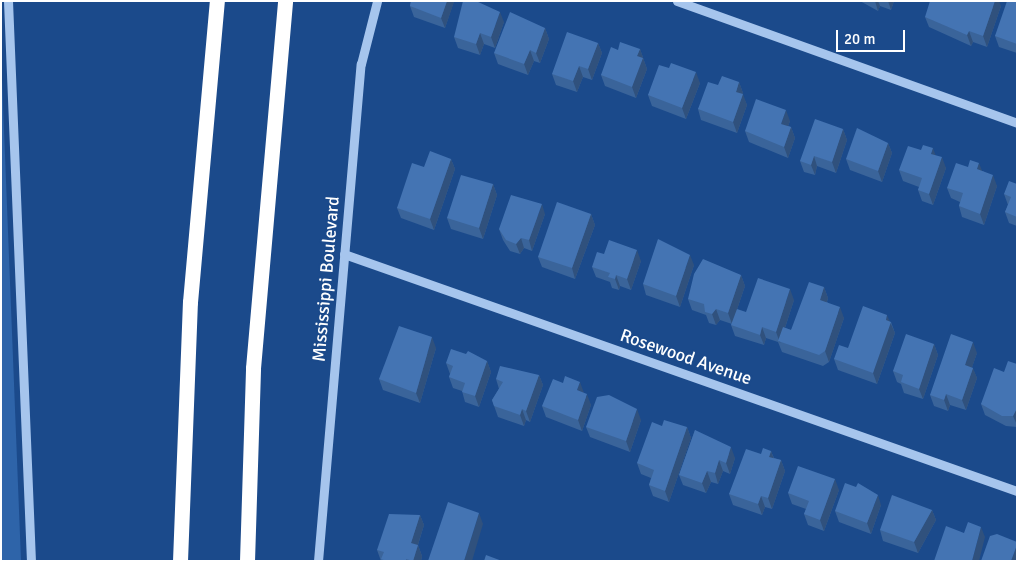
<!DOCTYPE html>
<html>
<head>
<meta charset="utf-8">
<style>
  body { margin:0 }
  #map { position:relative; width:1018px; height:562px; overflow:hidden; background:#1b4a8b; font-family:Signika,sans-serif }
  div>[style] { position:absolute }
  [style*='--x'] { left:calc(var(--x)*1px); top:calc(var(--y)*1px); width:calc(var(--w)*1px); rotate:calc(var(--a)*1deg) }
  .green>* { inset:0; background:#2e64a9 }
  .minor>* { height:9px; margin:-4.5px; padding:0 4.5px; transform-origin:4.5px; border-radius:4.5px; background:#a6c5ed }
  .highway>* { height:15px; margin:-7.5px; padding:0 7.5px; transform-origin:7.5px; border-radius:7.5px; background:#fff }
  .wall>* { inset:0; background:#3a649a }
  .shaded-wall>* { inset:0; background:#30517d }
  .building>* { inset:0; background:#4474b3 }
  span { translate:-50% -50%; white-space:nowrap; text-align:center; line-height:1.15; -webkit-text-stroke:4px #1b4a8b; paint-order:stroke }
  .street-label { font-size:18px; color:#fff }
  .frame { position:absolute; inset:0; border:2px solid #fff; pointer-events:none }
  .scale { position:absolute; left:836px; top:30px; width:69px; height:22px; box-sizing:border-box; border:2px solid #fff; border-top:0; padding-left:6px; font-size:15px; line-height:18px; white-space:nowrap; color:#fff; -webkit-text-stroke:4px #1b4a8b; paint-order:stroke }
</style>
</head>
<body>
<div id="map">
  <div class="green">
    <div style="clip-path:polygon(1px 54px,21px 561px,1px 561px)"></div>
  </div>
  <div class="minor">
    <div style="--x:8;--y:1;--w:560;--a:87.65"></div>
    <div style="--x:677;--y:1;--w:361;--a:19.7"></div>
    <div style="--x:344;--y:254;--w:714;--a:19.4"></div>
    <div style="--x:318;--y:561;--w:499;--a:-85.1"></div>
    <div style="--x:361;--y:64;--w:65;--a:-75.7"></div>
  </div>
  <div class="highway">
    <div style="--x:180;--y:561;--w:259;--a:-87.8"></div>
    <div style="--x:190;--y:302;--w:302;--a:-84.9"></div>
    <div style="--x:247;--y:561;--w:193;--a:-88.2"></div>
    <div style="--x:253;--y:368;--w:368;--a:-85"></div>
  </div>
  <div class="wall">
    <div style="clip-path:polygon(411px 1px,454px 1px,445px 28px,414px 17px,410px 6px)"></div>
    <div style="clip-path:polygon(860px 1px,894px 1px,891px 10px,880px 6px,878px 11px)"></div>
    <div style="clip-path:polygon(1017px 1px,1017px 53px,999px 47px,995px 36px)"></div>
    <div style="clip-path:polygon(1001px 6px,987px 47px,973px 42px,971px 46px,929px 27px,925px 17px)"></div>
    <div style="clip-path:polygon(504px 22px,495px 48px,484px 44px,480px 55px,458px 48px,454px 37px)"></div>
    <div style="clip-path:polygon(545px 28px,549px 39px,540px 63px,534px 61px,528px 75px,498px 64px,494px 53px)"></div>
    <div style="clip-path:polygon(598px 43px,602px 53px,592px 80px,583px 77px,577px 92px,556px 85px,552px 74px)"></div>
    <div style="clip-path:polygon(640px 49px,647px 69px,636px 98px,605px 86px,601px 75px,618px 50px)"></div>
    <div style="clip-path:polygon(669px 68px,700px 83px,686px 119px,652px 106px,648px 95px)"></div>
    <div style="clip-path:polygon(739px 82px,743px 93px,742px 94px,747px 105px,737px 133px,701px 120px,698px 109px,718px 85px)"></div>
    <div style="clip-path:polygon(790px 121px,788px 126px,791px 127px,795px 138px,788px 158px,749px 142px,745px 131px)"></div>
    <div style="clip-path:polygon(843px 129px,847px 140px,836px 173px,817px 166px,815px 175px,804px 172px,800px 161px)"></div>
    <div style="clip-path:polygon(888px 143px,892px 153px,882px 182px,850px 170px,846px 159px)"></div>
    <div style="clip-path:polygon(935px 155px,946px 168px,933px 205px,922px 201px,918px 190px,919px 187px,903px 181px,899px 170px)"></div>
    <div style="clip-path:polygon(451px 159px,455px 169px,434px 230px,401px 218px,397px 208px,424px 167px)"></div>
    <div style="clip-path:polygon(983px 171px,997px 186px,984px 225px,962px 217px,959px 206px,960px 202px,951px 198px,947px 188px)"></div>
    <div style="clip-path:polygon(493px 184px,497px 195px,483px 239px,451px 229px,447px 218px)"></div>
    <div style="clip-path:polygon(1017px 184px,1017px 226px,1009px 223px,1005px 212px,1008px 205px,1004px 194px)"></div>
    <div style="clip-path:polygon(545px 214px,532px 251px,524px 248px,520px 254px,510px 251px,503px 240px,499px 229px)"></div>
    <div style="clip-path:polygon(591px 214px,595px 225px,575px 279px,542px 267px,538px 257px)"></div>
    <div style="clip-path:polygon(604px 254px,641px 261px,631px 290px,620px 286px,619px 290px,612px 288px,610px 282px,596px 277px,592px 267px)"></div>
    <div style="clip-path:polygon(694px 265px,680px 307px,646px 295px,643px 284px)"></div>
    <div style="clip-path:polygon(741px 275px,745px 286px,732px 324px,720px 320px,716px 325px,709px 323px,706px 315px,692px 310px,688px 299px)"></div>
    <div style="clip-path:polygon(824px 287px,828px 298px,827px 302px,844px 318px,829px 362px,823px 366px,782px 352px,778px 342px,766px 338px,764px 345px,735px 336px,731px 325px,746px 312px,794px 300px,785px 328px,791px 330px)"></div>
    <div style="clip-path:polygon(890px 322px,891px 322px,895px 333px,877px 384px,838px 370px,834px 359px,848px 348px)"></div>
    <div style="clip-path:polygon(934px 344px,938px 355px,923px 399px,904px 393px,901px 384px,897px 382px,893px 371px)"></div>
    <div style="clip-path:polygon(436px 348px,420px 403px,383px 390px,379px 379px)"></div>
    <div style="clip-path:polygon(977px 353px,972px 367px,977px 378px,966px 410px,950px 405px,948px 411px,934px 406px,930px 395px)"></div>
    <div style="clip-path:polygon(487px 361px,491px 372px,479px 407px,465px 402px,462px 391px,453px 388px,449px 377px,450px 374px,446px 363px)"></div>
    <div style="clip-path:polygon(1017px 364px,1017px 427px,1006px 426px,985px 415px,981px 404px,1004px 372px)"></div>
    <div style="clip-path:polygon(539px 375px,543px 385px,530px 422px,526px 420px,524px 426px,498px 417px,492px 400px,499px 389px,496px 379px)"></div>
    <div style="clip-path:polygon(584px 393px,591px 405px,582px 431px,546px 417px,542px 406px)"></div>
    <div style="clip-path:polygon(641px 420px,630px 452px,590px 437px,586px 427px)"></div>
    <div style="clip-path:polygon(687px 427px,691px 438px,669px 502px,653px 496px,649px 485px,651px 478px,641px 474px,637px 463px)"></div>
    <div style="clip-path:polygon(695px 430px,735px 458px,730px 474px,723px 471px,718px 484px,711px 482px,706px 493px,683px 485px,679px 475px)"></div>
    <div style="clip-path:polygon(771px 451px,774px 458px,781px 460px,785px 471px,772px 509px,765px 507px,762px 515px,733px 505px,729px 494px,761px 454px)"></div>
    <div style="clip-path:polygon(839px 490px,824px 531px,808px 525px,804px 514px,806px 509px,792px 504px,788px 493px)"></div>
    <div style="clip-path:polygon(881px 505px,871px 534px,839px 522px,835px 511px)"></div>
    <div style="clip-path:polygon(932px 510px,936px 520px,918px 553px,883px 541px,880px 530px)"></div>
    <div style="clip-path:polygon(420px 515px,424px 525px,418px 545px,422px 556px,421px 561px,381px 561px,377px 550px)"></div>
  </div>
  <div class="shaded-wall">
    <div style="clip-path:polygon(447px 1px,454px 2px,445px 28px,441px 18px)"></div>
    <div style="clip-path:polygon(875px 1px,878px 1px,880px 6px,878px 11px)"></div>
    <div style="clip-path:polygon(888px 1px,894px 1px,891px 10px)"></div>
    <div style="clip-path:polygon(995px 1px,999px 1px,1001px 6px,987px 47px,983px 36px)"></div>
    <div style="clip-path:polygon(500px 12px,504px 22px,495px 48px,491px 37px)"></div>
    <div style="clip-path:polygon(545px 28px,549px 39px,540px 63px,536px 53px)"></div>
    <div style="clip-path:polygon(969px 31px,973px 42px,971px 46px,967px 35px)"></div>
    <div style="clip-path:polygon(480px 33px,484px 44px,480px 55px,476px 44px)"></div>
    <div style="clip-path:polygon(598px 43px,602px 53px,592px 80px,588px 69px)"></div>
    <div style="clip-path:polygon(640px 49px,647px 69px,636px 98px,632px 87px,637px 56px)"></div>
    <div style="clip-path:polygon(530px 50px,534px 61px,528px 75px,524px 64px)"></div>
    <div style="clip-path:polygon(579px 66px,583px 77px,577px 92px,573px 81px)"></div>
    <div style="clip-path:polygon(696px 72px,700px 83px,686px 119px,682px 108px)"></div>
    <div style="clip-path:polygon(739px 82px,743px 93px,739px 102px,736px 92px)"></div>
    <div style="clip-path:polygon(743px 94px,747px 105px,737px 133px,733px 122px)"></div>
    <div style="clip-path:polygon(786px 110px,790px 121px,785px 135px,781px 124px)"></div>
    <div style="clip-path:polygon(791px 127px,795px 138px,788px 158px,784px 147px)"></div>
    <div style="clip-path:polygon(843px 129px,847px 140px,836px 173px,832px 162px)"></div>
    <div style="clip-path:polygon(888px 143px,892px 153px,882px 182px,878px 171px)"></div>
    <div style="clip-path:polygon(933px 148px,937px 159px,931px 154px)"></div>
    <div style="clip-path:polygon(814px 156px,817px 166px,815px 175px,811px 165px)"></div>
    <div style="clip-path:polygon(942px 157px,946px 168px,933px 205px,929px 194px)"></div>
    <div style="clip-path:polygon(451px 159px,455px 169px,434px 230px,430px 219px)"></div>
    <div style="clip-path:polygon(979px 163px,983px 173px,977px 169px)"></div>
    <div style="clip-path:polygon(993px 175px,997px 186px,984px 225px,980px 214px)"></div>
    <div style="clip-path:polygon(493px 184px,497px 195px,483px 239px,479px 228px)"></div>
    <div style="clip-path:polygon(542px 204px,545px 214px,532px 251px,529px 240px)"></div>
    <div style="clip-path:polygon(591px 214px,595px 225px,575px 279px,572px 268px)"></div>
    <div style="clip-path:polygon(521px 238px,524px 248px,520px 254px,516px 244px)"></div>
    <div style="clip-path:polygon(637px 250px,641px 261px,631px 290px,627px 279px)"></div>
    <div style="clip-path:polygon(690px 255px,694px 265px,680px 307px,676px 296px)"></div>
    <div style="clip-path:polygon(616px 275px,620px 286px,619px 290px,615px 279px)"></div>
    <div style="clip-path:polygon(741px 275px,745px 286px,732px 324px,728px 313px)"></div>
    <div style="clip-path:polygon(824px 287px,828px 298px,824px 311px,820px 300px)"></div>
    <div style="clip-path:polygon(790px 289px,794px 300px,780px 343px,776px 332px)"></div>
    <div style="clip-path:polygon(840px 307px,844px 318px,829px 362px,825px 351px)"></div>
    <div style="clip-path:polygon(716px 309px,720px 320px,716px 325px,712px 314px)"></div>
    <div style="clip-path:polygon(887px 315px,895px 333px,877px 384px,873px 373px)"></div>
    <div style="clip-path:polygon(762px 327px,766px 338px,764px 345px,760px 335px)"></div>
    <div style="clip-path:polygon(432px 337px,436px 348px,420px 403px,416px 393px)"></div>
    <div style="clip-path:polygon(973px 342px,977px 353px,969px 376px,965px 365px)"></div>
    <div style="clip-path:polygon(934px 344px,938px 355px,923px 399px,919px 389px)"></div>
    <div style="clip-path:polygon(487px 361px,491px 372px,479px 407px,475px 396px)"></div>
    <div style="clip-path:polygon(973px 368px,977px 378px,966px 410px,962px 400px)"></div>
    <div style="clip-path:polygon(539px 375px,543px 385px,530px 422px,526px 411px)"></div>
    <div style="clip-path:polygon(580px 382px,584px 393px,577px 390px)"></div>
    <div style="clip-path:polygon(587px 394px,591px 405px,582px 431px,578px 420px)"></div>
    <div style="clip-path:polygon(946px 394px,950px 405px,948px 411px,944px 400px)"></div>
    <div style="clip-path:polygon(1017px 408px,1017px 425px,1013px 416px)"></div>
    <div style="clip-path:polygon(522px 409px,526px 420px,524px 426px,520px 415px)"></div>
    <div style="clip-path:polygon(637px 409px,641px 420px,630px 452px,626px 441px)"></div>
    <div style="clip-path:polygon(687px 427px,691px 438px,669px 502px,665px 491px)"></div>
    <div style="clip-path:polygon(731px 447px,735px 458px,730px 474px,726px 463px)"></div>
    <div style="clip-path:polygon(771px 451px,775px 462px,769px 457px)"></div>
    <div style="clip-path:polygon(719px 460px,723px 471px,718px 484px,715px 473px)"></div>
    <div style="clip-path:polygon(781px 460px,785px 471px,772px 509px,768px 498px)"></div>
    <div style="clip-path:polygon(707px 471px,711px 482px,706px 493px,702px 483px)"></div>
    <div style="clip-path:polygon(835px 479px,839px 490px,824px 531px,820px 520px)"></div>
    <div style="clip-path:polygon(878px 495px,881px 505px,871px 534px,867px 523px)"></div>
    <div style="clip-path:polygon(761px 496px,765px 507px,762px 515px,758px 504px)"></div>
    <div style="clip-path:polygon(932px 510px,936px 520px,918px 553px,914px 542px)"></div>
    <div style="clip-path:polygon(479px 513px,483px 524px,472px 561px,464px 561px)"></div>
    <div style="clip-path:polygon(420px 515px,424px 525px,415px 554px,411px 543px)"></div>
    <div style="clip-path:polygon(981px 527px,985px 537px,979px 561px,972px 561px)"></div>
    <div style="clip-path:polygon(418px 545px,422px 556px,421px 561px,413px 561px)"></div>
    <div style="clip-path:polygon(1017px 545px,1017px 561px,1011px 561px)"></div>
  </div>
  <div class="building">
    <div style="clip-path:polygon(411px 1px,447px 1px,441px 18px,410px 6px)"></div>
    <div style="clip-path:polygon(463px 1px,476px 1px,500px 12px,491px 37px,480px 33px,476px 44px,454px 37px)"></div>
    <div style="clip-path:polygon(930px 1px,995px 1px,983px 36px,969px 31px,967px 35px,925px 17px)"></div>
    <div style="clip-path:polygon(1007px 1px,1017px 1px,1017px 44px,995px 36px)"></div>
    <div style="clip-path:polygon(510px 12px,545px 28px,536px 53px,530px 50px,524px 64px,494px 53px)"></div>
    <div style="clip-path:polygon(567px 32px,598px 43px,588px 69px,579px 66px,573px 81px,552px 74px)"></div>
    <div style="clip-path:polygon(620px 42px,640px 49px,637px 56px,643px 58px,632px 87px,601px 75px,611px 47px,618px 50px)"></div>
    <div style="clip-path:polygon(671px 63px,696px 72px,682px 108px,648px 95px,659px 65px,669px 68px)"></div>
    <div style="clip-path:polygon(722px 76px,739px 82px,736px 92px,743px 94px,733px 122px,698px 109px,708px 82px,718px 85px)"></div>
    <div style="clip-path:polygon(756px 99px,786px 110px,781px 124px,791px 127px,784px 147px,745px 131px)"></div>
    <div style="clip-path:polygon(815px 119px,843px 129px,832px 162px,814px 156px,811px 165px,800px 161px)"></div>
    <div style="clip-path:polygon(857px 128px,888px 143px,878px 171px,846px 159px)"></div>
    <div style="clip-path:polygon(923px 145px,933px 148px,931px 154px,942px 157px,929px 194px,918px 190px,922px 178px,899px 170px,908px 146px,921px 150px)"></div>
    <div style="clip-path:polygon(430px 151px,451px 159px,430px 219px,397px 208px,412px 163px,424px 167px)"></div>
    <div style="clip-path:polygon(970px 160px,979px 163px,977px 169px,993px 175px,980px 214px,959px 206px,963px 193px,947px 188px,956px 163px,968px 167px)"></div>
    <div style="clip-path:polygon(461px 175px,493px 184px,479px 228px,447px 218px)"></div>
    <div style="clip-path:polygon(1009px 181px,1017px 184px,1017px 217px,1005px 212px,1011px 197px,1004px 194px)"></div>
    <div style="clip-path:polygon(511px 195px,542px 204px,529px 240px,521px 238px,516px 244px,506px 240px,499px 229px)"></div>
    <div style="clip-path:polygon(557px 202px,591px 214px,572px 268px,538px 257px)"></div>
    <div style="clip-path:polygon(658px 239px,690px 255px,676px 296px,643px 284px)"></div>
    <div style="clip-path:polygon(609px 240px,637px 250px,627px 279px,616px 275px,615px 279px,608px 277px,610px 273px,592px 267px,597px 252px,604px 254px)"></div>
    <div style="clip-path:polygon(703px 259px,741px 275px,728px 313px,716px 309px,712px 314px,705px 312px,704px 304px,688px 299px,694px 274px)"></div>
    <div style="clip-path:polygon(758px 278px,790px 289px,776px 332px,762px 327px,760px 335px,731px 325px,737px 309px,746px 312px)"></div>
    <div style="clip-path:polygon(809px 282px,824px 287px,820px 300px,840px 307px,825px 351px,819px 355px,778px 341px,783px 327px,791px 330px)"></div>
    <div style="clip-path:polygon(863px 306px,887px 315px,886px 320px,891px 322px,873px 373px,834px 359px,839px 345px,848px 348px)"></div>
    <div style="clip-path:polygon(399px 326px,432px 337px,416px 393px,379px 379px)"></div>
    <div style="clip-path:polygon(906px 334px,934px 344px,919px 389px,901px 382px,903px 375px,893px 371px)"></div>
    <div style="clip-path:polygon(951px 334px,973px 342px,965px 365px,973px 368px,962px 400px,946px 394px,944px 400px,930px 395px)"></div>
    <div style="clip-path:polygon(451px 349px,466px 354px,468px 351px,487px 361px,475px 396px,462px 392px,465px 383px,449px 377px,453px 366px,446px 363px)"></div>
    <div style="clip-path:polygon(1008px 361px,1017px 364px,1017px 408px,1013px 416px,1002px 416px,981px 404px,994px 368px,1004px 372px)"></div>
    <div style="clip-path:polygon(500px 366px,539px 375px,526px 411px,522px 409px,520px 415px,494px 406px,492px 400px,503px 382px,496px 379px)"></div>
    <div style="clip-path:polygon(565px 376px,580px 382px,577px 390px,587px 394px,578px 420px,542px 406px,553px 379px,563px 383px)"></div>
    <div style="clip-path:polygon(609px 395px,637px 409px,626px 441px,586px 427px,597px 397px)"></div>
    <div style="clip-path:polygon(664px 420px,687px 427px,665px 491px,649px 485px,654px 470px,637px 463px,652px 422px,662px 426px)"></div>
    <div style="clip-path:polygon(695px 430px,731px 447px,726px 463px,719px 460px,715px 473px,707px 471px,702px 483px,679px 475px)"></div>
    <div style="clip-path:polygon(763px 448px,771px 451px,769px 457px,781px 460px,768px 498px,761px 496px,758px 504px,729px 494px,746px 449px,761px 454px)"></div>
    <div style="clip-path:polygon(798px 466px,835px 479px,820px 520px,804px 514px,809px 501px,788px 493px)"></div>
    <div style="clip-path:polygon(845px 483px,856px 487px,858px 483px,878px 495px,867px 523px,835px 511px)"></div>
    <div style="clip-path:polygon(892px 495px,932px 510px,914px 542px,880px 530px)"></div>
    <div style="clip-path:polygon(448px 502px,479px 513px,464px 561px,428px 561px)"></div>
    <div style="clip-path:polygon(389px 514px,420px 515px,411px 543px,418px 545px,413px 561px,406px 559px,406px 561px,386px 561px,381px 559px,384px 552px,377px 550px)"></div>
    <div style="clip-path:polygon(968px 522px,981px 527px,972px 561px,934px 561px,946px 526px,964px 533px)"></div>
    <div style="clip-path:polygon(997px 534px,1017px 542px,1017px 545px,1011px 561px,981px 561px,990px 536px)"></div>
    <div style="clip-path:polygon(486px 555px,502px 561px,484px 561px)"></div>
  </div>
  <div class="street-label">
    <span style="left:326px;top:279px;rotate:-85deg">Mississippi Boulevard</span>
    <span style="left:686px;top:357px;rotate:19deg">Rosewood Avenue</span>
  </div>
  <div class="frame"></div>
  <div class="scale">20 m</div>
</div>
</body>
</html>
